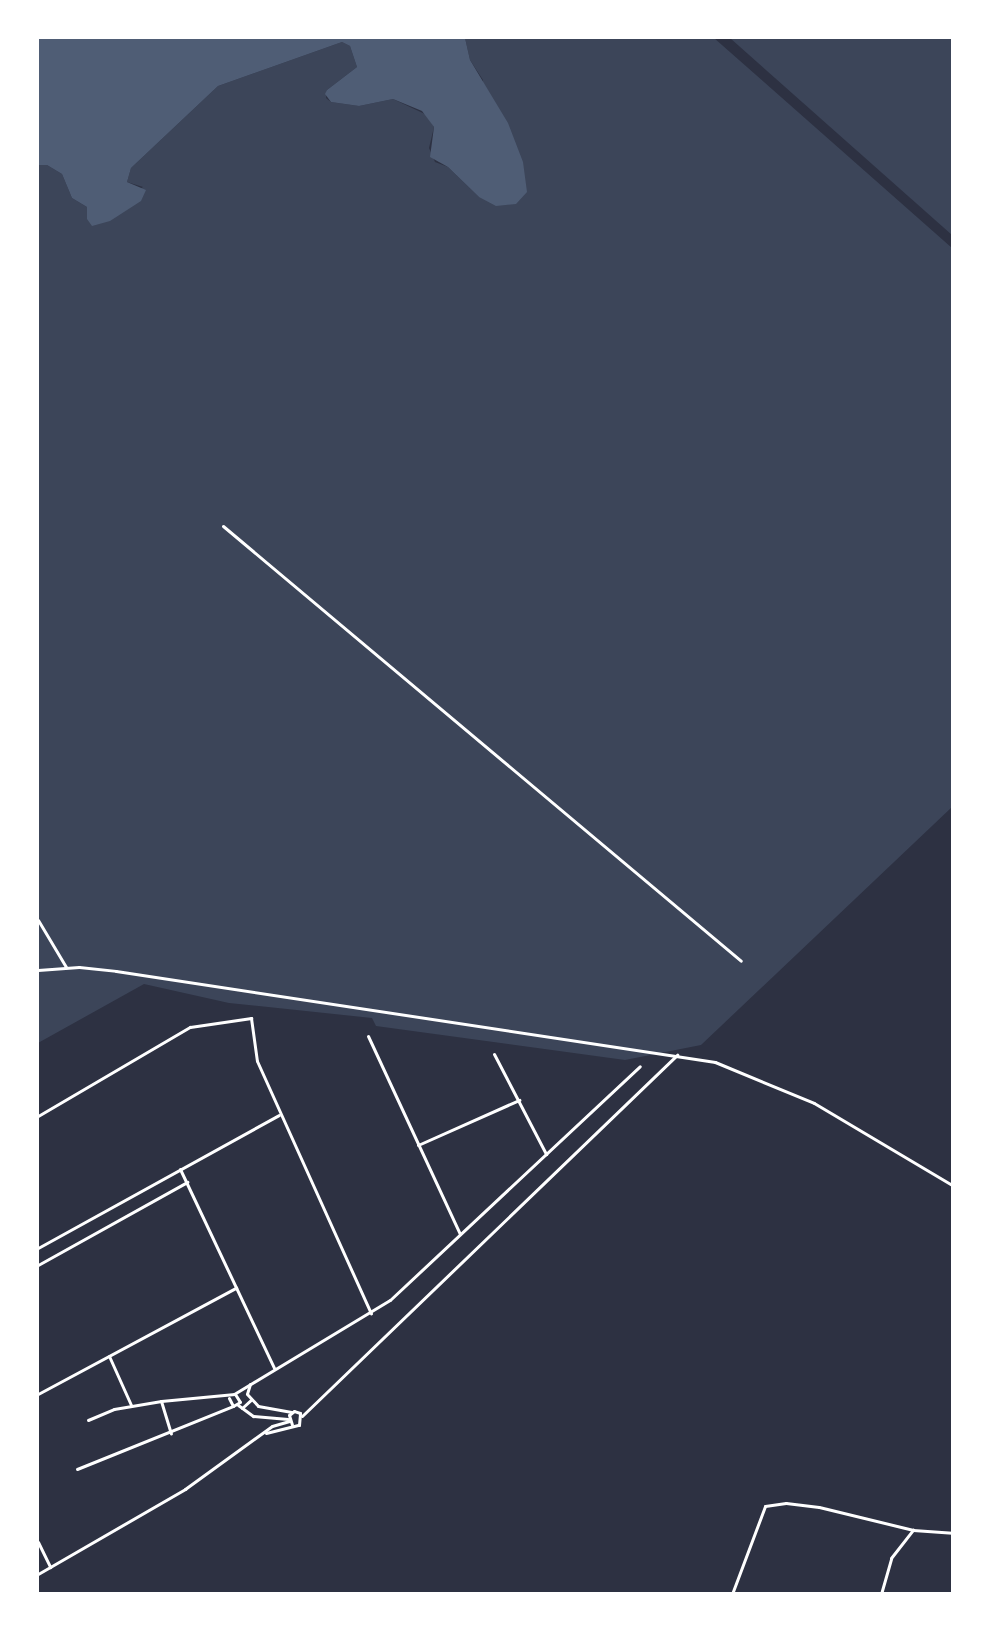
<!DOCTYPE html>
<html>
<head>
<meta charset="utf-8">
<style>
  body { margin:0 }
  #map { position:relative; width:990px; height:1631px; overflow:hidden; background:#2d3142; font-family:Helvetica,sans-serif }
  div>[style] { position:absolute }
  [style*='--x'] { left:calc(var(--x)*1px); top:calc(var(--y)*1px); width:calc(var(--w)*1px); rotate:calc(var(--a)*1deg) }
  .green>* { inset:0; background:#3c4559 }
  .water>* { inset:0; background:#4f5d75 }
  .minor>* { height:3px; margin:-1.5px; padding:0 1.5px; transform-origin:1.5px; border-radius:1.5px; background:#fff }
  span { translate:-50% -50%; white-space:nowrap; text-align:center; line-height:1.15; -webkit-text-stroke:5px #fff; paint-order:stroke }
  .frame { position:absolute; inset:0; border:39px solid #fff; pointer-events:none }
</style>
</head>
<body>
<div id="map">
  <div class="green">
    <div style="clip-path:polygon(465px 38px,714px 38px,952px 248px,952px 807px,701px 1045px,625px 1060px,376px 1026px,372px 1018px,229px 1003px,144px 984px,38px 1043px,38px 165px,47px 165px,62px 174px,72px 198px,87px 207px,87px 219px,143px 187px,127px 182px,131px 168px,218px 86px,342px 42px,350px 46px,357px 67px,327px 90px,326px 98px,331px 102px,359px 106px,393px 99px,427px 115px,434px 127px,429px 148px,435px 162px,448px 167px,479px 197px,483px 80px,470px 60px)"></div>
    <div style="clip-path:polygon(730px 38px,952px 38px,952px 235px)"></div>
  </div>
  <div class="water">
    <div style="clip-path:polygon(38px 38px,465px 38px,470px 60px,508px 123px,523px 162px,527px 192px,516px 204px,496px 206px,479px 197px,448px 167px,430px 157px,434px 127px,422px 111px,393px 99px,359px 106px,331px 102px,325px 94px,327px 90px,357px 67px,350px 46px,342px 42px,218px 86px,131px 168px,127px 182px,146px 190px,141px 201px,110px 221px,92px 226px,87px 219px,87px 207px,72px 198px,62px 174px,47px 165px,38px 165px)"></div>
  </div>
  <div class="minor">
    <div style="--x:223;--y:526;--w:676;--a:40.02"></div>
    <div style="--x:38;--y:920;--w:55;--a:59.2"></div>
    <div style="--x:38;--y:970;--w:41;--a:-4.2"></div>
    <div style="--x:79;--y:967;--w:37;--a:6"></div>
    <div style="--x:116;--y:971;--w:606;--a:8.64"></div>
    <div style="--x:715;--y:1062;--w:107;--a:22.5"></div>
    <div style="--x:814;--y:1103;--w:161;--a:30.7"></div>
    <div style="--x:368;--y:1036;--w:218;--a:65.1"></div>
    <div style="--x:494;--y:1054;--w:113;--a:62.5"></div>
    <div style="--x:38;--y:1116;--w:176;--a:-30.4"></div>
    <div style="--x:190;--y:1027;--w:62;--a:-8.4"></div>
    <div style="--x:251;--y:1018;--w:43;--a:82.1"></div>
    <div style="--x:257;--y:1061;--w:277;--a:65.7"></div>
    <div style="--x:418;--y:1145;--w:111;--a:-24"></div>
    <div style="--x:180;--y:1169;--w:220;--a:64.7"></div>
    <div style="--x:38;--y:1248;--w:275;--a:-28.9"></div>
    <div style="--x:38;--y:1265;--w:171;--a:-29.1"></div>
    <div style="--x:109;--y:1356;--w:54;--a:65.8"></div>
    <div style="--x:250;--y:1384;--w:10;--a:107"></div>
    <div style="--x:247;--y:1394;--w:16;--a:47"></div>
    <div style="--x:258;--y:1406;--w:34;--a:10"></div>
    <div style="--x:38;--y:1394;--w:225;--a:-28.2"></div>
    <div style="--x:234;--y:1394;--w:182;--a:-31.1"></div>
    <div style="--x:390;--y:1300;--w:342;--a:-43.1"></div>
    <div style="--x:161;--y:1401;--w:34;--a:73"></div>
    <div style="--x:238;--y:1405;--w:19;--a:36"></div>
    <div style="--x:253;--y:1416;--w:35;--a:5"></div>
    <div style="--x:242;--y:1408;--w:12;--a:-42"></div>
    <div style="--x:302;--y:1416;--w:521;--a:-43.91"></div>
    <div style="--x:88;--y:1420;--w:28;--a:-23"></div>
    <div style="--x:114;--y:1409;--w:48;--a:-9.7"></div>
    <div style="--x:161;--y:1401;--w:74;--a:-5.4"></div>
    <div style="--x:235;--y:1394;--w:9;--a:58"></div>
    <div style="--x:240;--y:1402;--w:8;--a:150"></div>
    <div style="--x:233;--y:1406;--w:9;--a:-117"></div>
    <div style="--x:266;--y:1433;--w:34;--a:-14"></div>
    <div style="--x:299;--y:1425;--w:12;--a:-85"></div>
    <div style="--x:300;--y:1413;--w:6;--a:-162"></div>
    <div style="--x:294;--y:1411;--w:6;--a:141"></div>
    <div style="--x:289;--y:1415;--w:10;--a:73"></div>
    <div style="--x:77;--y:1469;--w:168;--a:-22"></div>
    <div style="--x:38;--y:1542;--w:28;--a:64"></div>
    <div style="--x:38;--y:1574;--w:170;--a:-30"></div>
    <div style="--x:185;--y:1489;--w:107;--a:-35.9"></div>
    <div style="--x:272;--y:1426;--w:18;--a:-16"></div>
    <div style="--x:732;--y:1594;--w:94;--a:-69.4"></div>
    <div style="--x:765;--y:1506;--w:21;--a:-8"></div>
    <div style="--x:786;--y:1503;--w:33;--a:7"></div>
    <div style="--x:819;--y:1507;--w:97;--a:13.7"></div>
    <div style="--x:913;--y:1530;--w:39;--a:4"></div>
    <div style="--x:881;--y:1594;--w:37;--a:-74"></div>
    <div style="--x:891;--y:1558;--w:36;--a:-52"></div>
  </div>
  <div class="frame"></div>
</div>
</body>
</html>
